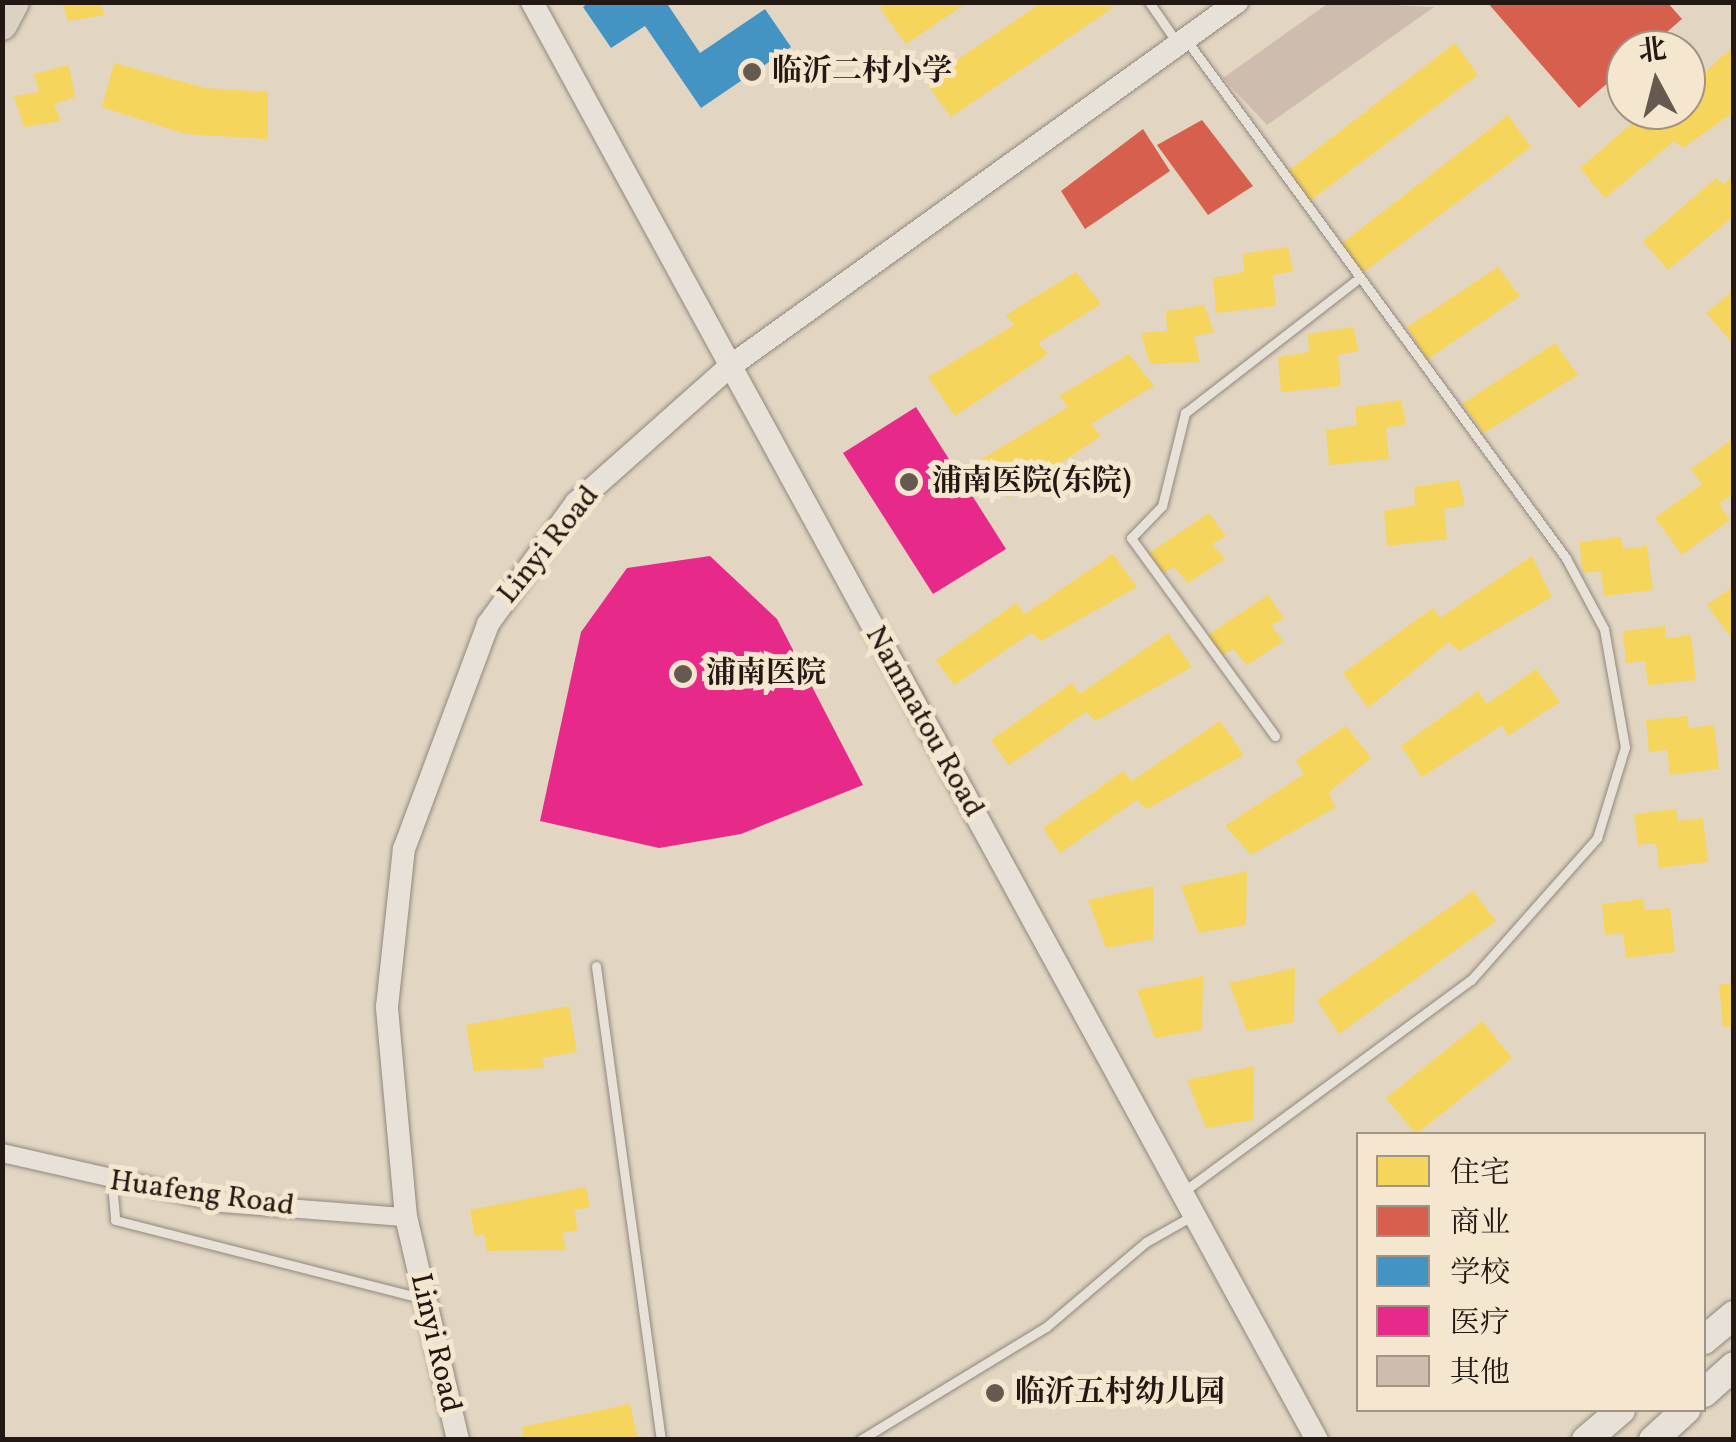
<!DOCTYPE html>
<html>
<head>
<meta charset="utf-8">
<style>
  body { margin:0 }
  #map { position:relative; width:1736px; height:1442px; overflow:hidden; background:#e2d5c2; font-family:Vollkorn,"Noto Serif SC",serif }
  div>[style] { position:absolute }
  [style*='--x'] { left:calc(var(--x)*1px); top:calc(var(--y)*1px); width:calc(var(--w)*1px); rotate:calc(var(--a)*1deg) }
  .homes>* { inset:0; background:#f6d55c }
  .shops>* { inset:0; background:#d6604d }
  .schools>* { inset:0; background:#4393c3 }
  .health>* { inset:0; background:#e7298a }
  .building>* { inset:0; background:#cebcaf }
  .roads { filter:drop-shadow(0 0 2px #91887d) drop-shadow(0 0 2px #91887d) }
  .service>* { height:9px; margin:-4.5px; padding:0 4.5px; transform-origin:4.5px; border-radius:4.5px; background:#e8e1d7 }
  .minor>* { height:18px; margin:-9px; padding:0 9px; transform-origin:9px; border-radius:9px; background:#e8e1d7 }
  .tertiary>* { height:22px; margin:-11px; padding:0 11px; transform-origin:11px; border-radius:11px; background:#e8e1d7 }
  .secondary>* { height:28px; margin:-14px; padding:0 14px; transform-origin:14px; border-radius:14px; background:#e8e1d7 }
  .primary>* { height:30px; margin:-15px; padding:0 15px; transform-origin:15px; border-radius:15px; background:#dbd2c3 }
  .dots>* { width:28px; height:28px; translate:-50% -50%; box-sizing:border-box; border:5px solid #f5e6cf; border-radius:50% }
  span { translate:-50% -50%; white-space:nowrap; text-align:center; line-height:1.15; -webkit-text-stroke:10px #f5e6cf; paint-order:stroke }
  .poi-label { font-size:30px; color:#231813; font-weight:700 }
  .left { translate:0 -50%; text-align:left }
  .street-label { font-size:30px; color:#231813 }
  .frame { position:absolute; inset:0; border:5px solid #231813; pointer-events:none }
  .legend { position:absolute; left:1356px; top:1132px; width:350px; height:280px; box-sizing:border-box; background:#f5e6cf; border:2px solid #a19484; margin:0; padding:12px 18px; list-style:none; font-size:30px; color:#231813 }
  .legend li { display:flex; align-items:center; gap:20px; height:50px }
  .legend b { width:50px; border:2px solid #a19484 }
  .north { position:absolute; left:1606px; top:30px; width:100px; height:100px; box-sizing:border-box; background:#f5e6cf; border:2px solid #a19484; border-radius:50%; rotate:353deg; font-size:28px; font-weight:700; line-height:40px; text-align:center; color:#231813 }
  .north::after { content:''; display:block; margin:auto; width:35px; height:45px; background:#665a50; clip-path:polygon(50% 0,100% 100%,50% 72%,0 100%) }
</style>
</head>
<body>
<div id="map">
  <div class="homes">
    <div style="clip-path:polygon(62px 2px,99px 2px,105px 15px,68px 21px)"></div>
    <div style="clip-path:polygon(889px 2px,968px 2px,906px 44px,880px 8px)"></div>
    <div style="clip-path:polygon(1043px 2px,1114px 7px,951px 117px,925px 81px)"></div>
    <div style="clip-path:polygon(1455px 43px,1478px 75px,1307px 203px,1288px 171px)"></div>
    <div style="clip-path:polygon(1734px 46px,1734px 112px,1683px 148px,1674px 141px,1605px 198px,1580px 168px,1648px 110px,1686px 110px,1686px 89px)"></div>
    <div style="clip-path:polygon(114px 63px,205px 88px,268px 92px,268px 139px,185px 134px,102px 107px)"></div>
    <div style="clip-path:polygon(69px 65px,75px 97px,54px 104px,61px 121px,24px 127px,14px 96px,39px 92px,34px 74px)"></div>
    <div style="clip-path:polygon(1508px 115px,1531px 147px,1360px 275px,1341px 244px)"></div>
    <div style="clip-path:polygon(1734px 175px,1734px 216px,1668px 270px,1643px 241px,1716px 178px,1724px 184px)"></div>
    <div style="clip-path:polygon(1288px 247px,1293px 271px,1273px 275px,1276px 306px,1216px 313px,1213px 278px,1244px 272px,1243px 254px)"></div>
    <div style="clip-path:polygon(1498px 267px,1520px 296px,1427px 360px,1407px 327px)"></div>
    <div style="clip-path:polygon(1076px 272px,1101px 304px,1038px 343px,1048px 354px,955px 416px,928px 377px,1014px 325px,1006px 315px)"></div>
    <div style="clip-path:polygon(1734px 290px,1734px 345px,1706px 313px)"></div>
    <div style="clip-path:polygon(1204px 305px,1214px 332px,1194px 336px,1200px 362px,1150px 364px,1141px 333px,1167px 331px,1166px 311px)"></div>
    <div style="clip-path:polygon(1353px 327px,1359px 351px,1338px 355px,1341px 386px,1281px 392px,1278px 357px,1309px 352px,1308px 334px)"></div>
    <div style="clip-path:polygon(1555px 343px,1578px 375px,1484px 433px,1462px 404px)"></div>
    <div style="clip-path:polygon(1129px 354px,1154px 386px,1091px 424px,1101px 436px,1008px 498px,982px 459px,1068px 407px,1059px 396px)"></div>
    <div style="clip-path:polygon(1401px 400px,1406px 424px,1386px 428px,1389px 459px,1329px 465px,1326px 430px,1357px 425px,1355px 407px)"></div>
    <div style="clip-path:polygon(1734px 438px,1734px 493px,1719px 504px,1730px 520px,1682px 555px,1655px 518px,1702px 484px,1691px 469px)"></div>
    <div style="clip-path:polygon(1459px 480px,1465px 505px,1444px 509px,1447px 539px,1387px 546px,1384px 511px,1415px 505px,1414px 487px)"></div>
    <div style="clip-path:polygon(1209px 513px,1226px 536px,1212px 544px,1225px 559px,1188px 583px,1174px 567px,1163px 573px,1149px 553px)"></div>
    <div style="clip-path:polygon(1621px 537px,1623px 549px,1647px 546px,1653px 590px,1604px 596px,1601px 571px,1583px 573px,1579px 542px)"></div>
    <div style="clip-path:polygon(1113px 554px,1137px 587px,1041px 641px,1031px 633px,954px 685px,936px 660px,1016px 603px,1025px 614px)"></div>
    <div style="clip-path:polygon(1532px 556px,1552px 597px,1459px 651px,1449px 642px,1368px 708px,1343px 673px,1433px 608px,1440px 618px)"></div>
    <div style="clip-path:polygon(1734px 586px,1734px 641px,1707px 605px)"></div>
    <div style="clip-path:polygon(1268px 595px,1284px 618px,1271px 626px,1284px 641px,1247px 665px,1233px 649px,1222px 655px,1208px 635px)"></div>
    <div style="clip-path:polygon(1665px 626px,1666px 638px,1691px 635px,1696px 680px,1648px 685px,1645px 661px,1626px 663px,1623px 631px)"></div>
    <div style="clip-path:polygon(1168px 633px,1192px 667px,1096px 721px,1086px 712px,1009px 765px,991px 740px,1072px 683px,1080px 694px)"></div>
    <div style="clip-path:polygon(1536px 669px,1560px 702px,1508px 736px,1502px 725px,1422px 777px,1401px 746px,1478px 691px,1487px 704px)"></div>
    <div style="clip-path:polygon(1687px 716px,1689px 728px,1714px 725px,1719px 769px,1670px 775px,1667px 750px,1649px 752px,1646px 720px)"></div>
    <div style="clip-path:polygon(1220px 721px,1244px 755px,1147px 809px,1137px 800px,1060px 853px,1043px 828px,1123px 771px,1132px 781px)"></div>
    <div style="clip-path:polygon(1346px 726px,1371px 758px,1329px 792px,1335px 808px,1251px 855px,1225px 826px,1304px 774px,1296px 760px)"></div>
    <div style="clip-path:polygon(1676px 809px,1678px 821px,1703px 818px,1708px 862px,1659px 868px,1656px 843px,1638px 845px,1634px 814px)"></div>
    <div style="clip-path:polygon(1247px 871px,1246px 925px,1199px 933px,1181px 886px)"></div>
    <div style="clip-path:polygon(1154px 886px,1153px 939px,1106px 948px,1088px 900px)"></div>
    <div style="clip-path:polygon(1473px 891px,1496px 921px,1339px 1034px,1317px 1000px)"></div>
    <div style="clip-path:polygon(1643px 899px,1645px 910px,1670px 908px,1675px 952px,1626px 958px,1623px 933px,1605px 935px,1602px 904px)"></div>
    <div style="clip-path:polygon(1295px 968px,1294px 1022px,1247px 1031px,1229px 983px)"></div>
    <div style="clip-path:polygon(1203px 976px,1202px 1030px,1155px 1038px,1137px 990px)"></div>
    <div style="clip-path:polygon(1734px 983px,1734px 1026px,1723px 1027px,1719px 985px)"></div>
    <div style="clip-path:polygon(569px 1006px,577px 1052px,542px 1058px,544px 1068px,474px 1071px,466px 1025px)"></div>
    <div style="clip-path:polygon(1482px 1021px,1512px 1058px,1416px 1134px,1386px 1098px)"></div>
    <div style="clip-path:polygon(1254px 1066px,1253px 1120px,1206px 1128px,1187px 1080px)"></div>
    <div style="clip-path:polygon(586px 1187px,590px 1207px,574px 1210px,578px 1230px,562px 1233px,566px 1250px,487px 1251px,484px 1234px,475px 1236px,470px 1210px)"></div>
    <div style="clip-path:polygon(630px 1404px,638px 1440px,524px 1440px,522px 1427px)"></div>
  </div>
  <div class="shops">
    <div style="clip-path:polygon(1487px 2px,1667px 2px,1682px 19px,1646px 50px,1626px 50px,1626px 67px,1579px 108px)"></div>
    <div style="clip-path:polygon(1202px 120px,1253px 186px,1208px 215px,1157px 145px)"></div>
    <div style="clip-path:polygon(1143px 129px,1170px 171px,1085px 229px,1061px 191px)"></div>
  </div>
  <div class="schools">
    <div style="clip-path:polygon(589px 2px,666px 2px,700px 53px,765px 9px,791px 47px,701px 108px,645px 26px,611px 48px,583px 7px)"></div>
  </div>
  <div class="health">
    <div style="clip-path:polygon(916px 407px,1006px 549px,933px 594px,843px 453px)"></div>
    <div style="clip-path:polygon(710px 556px,777px 619px,863px 785px,741px 834px,659px 848px,540px 821px,581px 632px,627px 568px)"></div>
  </div>
  <div class="building">
    <div style="clip-path:polygon(1330px 2px,1434px 7px,1267px 125px,1223px 78px)"></div>
  </div>
  <div class="roads">
    <div class="service">
      <div style="--x:1149;--y:2;--w:47;--a:55.3"></div>
      <div style="--x:1275;--y:736;--w:245;--a:-126"></div>
      <div style="--x:1131;--y:538;--w:45;--a:-45.9"></div>
      <div style="--x:1162;--y:506;--w:96;--a:-76.1"></div>
      <div style="--x:1185;--y:413;--w:215;--a:-37.8"></div>
      <div style="--x:596;--y:966;--w:478;--a:82.2"></div>
      <div style="--x:112;--y:1183;--w:37;--a:85"></div>
      <div style="--x:115;--y:1220;--w:316;--a:14.3"></div>
      <div style="--x:1183;--y:1192;--w:358;--a:-36.4"></div>
      <div style="--x:1471;--y:980;--w:190;--a:-48.4"></div>
      <div style="--x:1597;--y:838;--w:95;--a:-72.9"></div>
      <div style="--x:1625;--y:747;--w:120;--a:-100.1"></div>
      <div style="--x:1604;--y:629;--w:81;--a:-118.2"></div>
      <div style="--x:1566;--y:558;--w:641;--a:-126.24"></div>
      <div style="--x:860;--y:1440;--w:218;--a:-31.3"></div>
      <div style="--x:1046;--y:1327;--w:131;--a:-40.4"></div>
      <div style="--x:1146;--y:1242;--w:53;--a:-29.5"></div>
    </div>
    <div class="minor">
      <div style="--x:2;--y:1153;--w:226;--a:12.8"></div>
      <div style="--x:222;--y:1203;--w:185;--a:4.4"></div>
    </div>
    <div class="tertiary">
      <div style="--x:532;--y:2;--w:1638;--a:61.37"></div>
      <div style="--x:458;--y:1440;--w:229;--a:-103.1"></div>
      <div style="--x:406;--y:1217;--w:211;--a:-95.2"></div>
      <div style="--x:387;--y:1007;--w:159;--a:-83.9"></div>
      <div style="--x:404;--y:849;--w:240;--a:-69.5"></div>
      <div style="--x:488;--y:624;--w:150;--a:-54"></div>
      <div style="--x:576;--y:503;--w:205;--a:-41.6"></div>
      <div style="--x:729;--y:367;--w:626;--a:-35.7"></div>
    </div>
    <div class="secondary">
      <div style="--x:1704;--y:1340;--w:39;--a:-40"></div>
      <div style="--x:1704;--y:1393;--w:40;--a:-42"></div>
      <div style="--x:1586;--y:1440;--w:46;--a:-40.6"></div>
      <div style="--x:1653;--y:1440;--w:45;--a:-42.3"></div>
    </div>
    <div class="primary">
      <div style="--x:2;--y:25;--w:26;--a:-62"></div>
    </div>
  </div>
  <div class="dots">
    <div style="left:752px;top:72px;background:#665a50"></div>
    <div style="left:909px;top:482px;background:#665a50"></div>
    <div style="left:683px;top:674px;background:#665a50"></div>
    <div style="left:995px;top:1393px;background:#665a50"></div>
  </div>
  <div class="poi-label">
    <span class="left" style="left:772px;top:72px">临沂二村小学</span>
    <span class="left" style="left:932px;top:482px">浦南医院(东院)</span>
    <span class="left" style="left:706px;top:674px">浦南医院</span>
    <span class="left" style="left:1015px;top:1393px">临沂五村幼儿园</span>
  </div>
  <div class="street-label">
    <span style="left:549px;top:545px;rotate:-51deg">Linyi Road</span>
    <span style="left:924px;top:722px;rotate:61deg">Nanmatou Road</span>
    <span style="left:202px;top:1194px;rotate:8deg">Huafeng Road</span>
    <span style="left:435px;top:1343px;rotate:77deg">Linyi Road</span>
  </div>
  <div class="frame"></div>
  <ul class="legend">
  <li><b style="height:28px;background:#f6d55c"></b>住宅</li>
  <li><b style="height:28px;background:#d6604d"></b>商业</li>
  <li><b style="height:28px;background:#4393c3"></b>学校</li>
  <li><b style="height:28px;background:#e7298a"></b>医疗</li>
  <li><b style="height:28px;background:#cebcaf"></b>其他</li>
  </ul>
  <div class="north">北</div>
</div>
</body>
</html>
